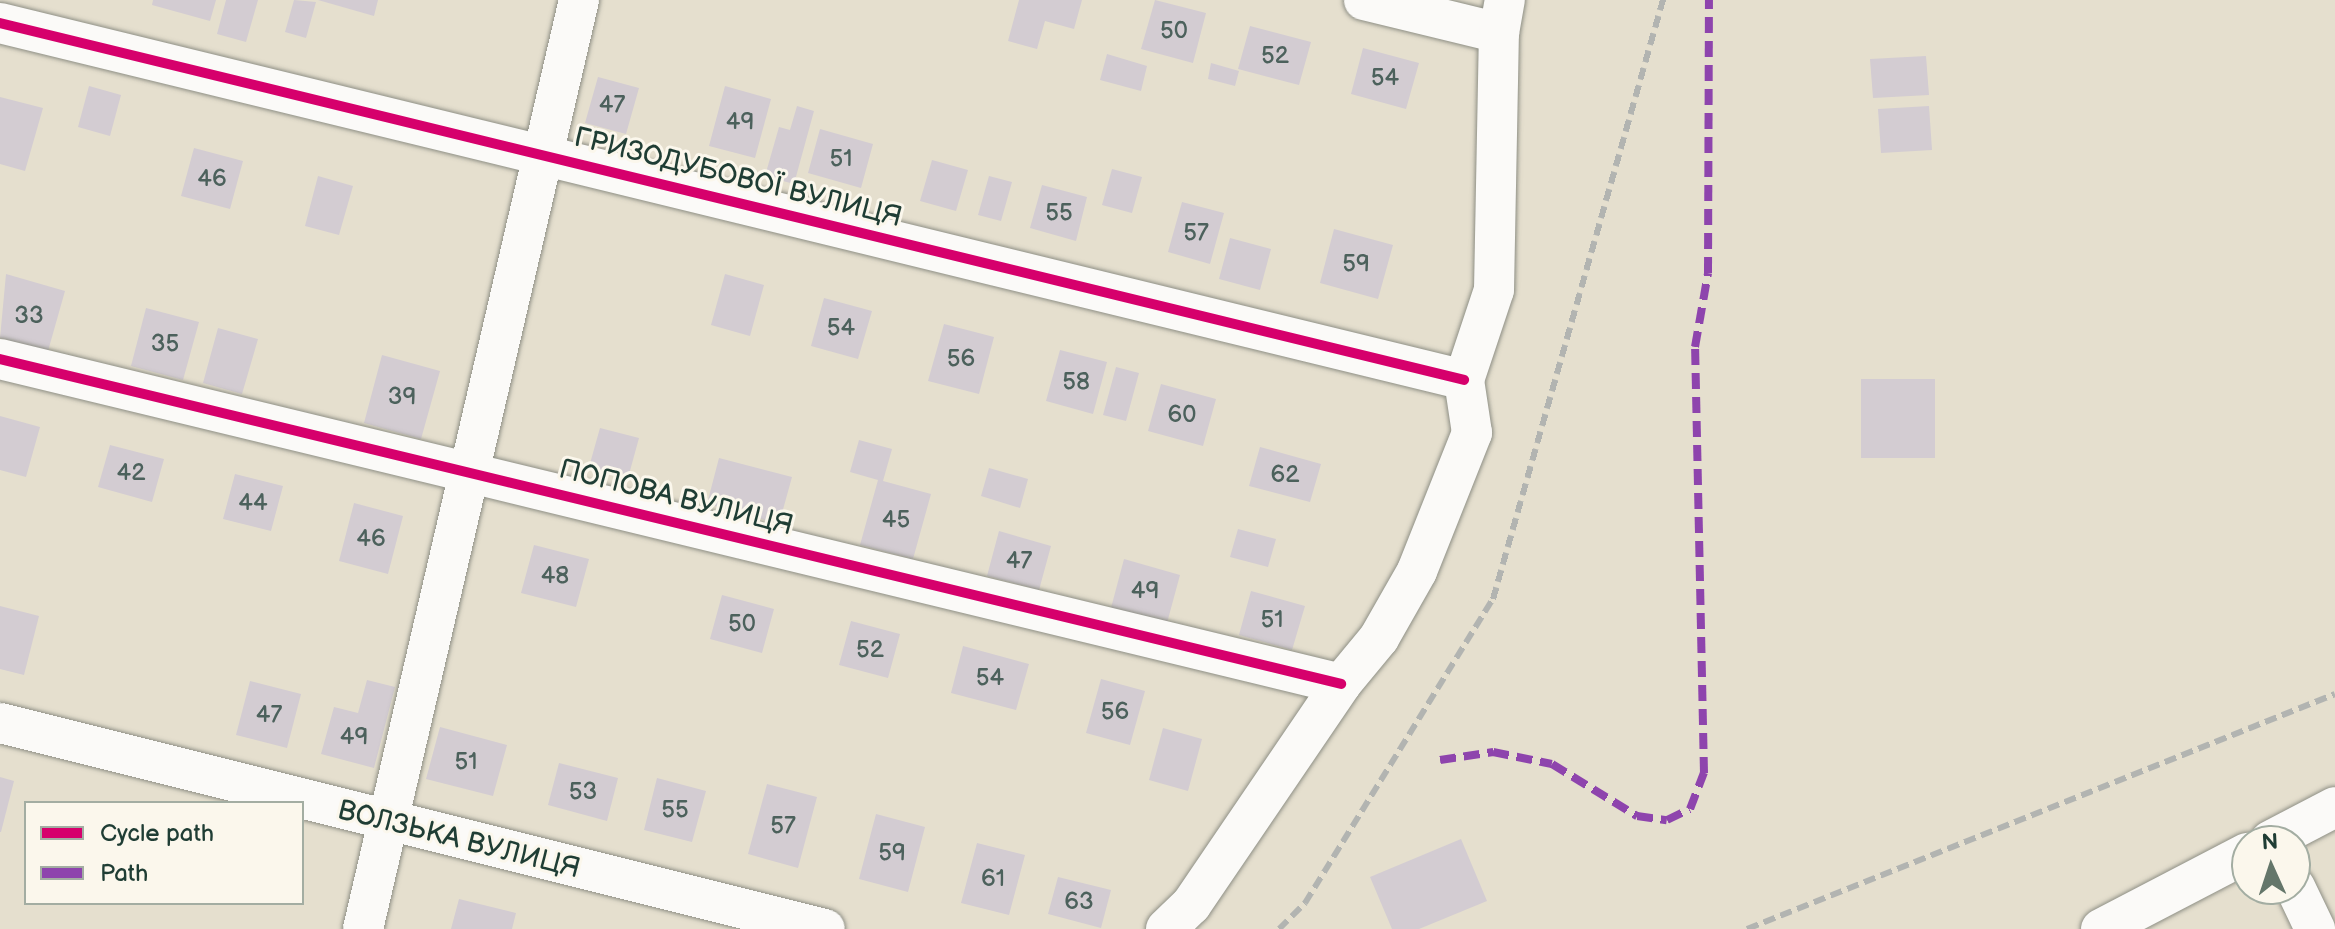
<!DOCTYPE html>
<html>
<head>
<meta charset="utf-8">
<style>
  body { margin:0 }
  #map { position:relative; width:2335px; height:929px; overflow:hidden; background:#e5dfce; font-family:"Balsamiq Sans",sans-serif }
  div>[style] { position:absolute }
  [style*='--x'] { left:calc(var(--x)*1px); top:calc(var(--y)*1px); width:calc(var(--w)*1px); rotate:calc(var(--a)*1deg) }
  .building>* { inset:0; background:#d3ccd2 }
  .roads { filter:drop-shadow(0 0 2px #8e8f85) drop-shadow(0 0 2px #8e8f85) }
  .minor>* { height:40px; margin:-20px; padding:0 20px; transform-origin:20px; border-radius:20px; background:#fbfaf8 }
  .rail>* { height:6px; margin-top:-3px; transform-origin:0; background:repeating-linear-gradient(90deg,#b2b4b1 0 12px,transparent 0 18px) }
  .quiet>* { height:8px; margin-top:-4px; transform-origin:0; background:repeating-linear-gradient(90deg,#8e44ad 0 16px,transparent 0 24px) }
  .cycleway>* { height:10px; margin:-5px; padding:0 5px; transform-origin:5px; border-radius:5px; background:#d6006c }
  span { translate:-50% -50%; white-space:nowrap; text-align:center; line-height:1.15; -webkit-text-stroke:6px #fbf7ec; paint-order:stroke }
  .number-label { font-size:24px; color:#4c615c }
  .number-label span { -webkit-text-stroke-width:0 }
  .street-label { font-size:28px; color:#1f3d34 }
  .legend { position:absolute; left:24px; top:801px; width:280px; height:104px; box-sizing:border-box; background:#fbf7ec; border:2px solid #a3ada2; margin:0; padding:10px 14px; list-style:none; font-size:24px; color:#1f3d34 }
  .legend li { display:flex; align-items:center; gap:16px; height:40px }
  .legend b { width:40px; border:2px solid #a3ada2 }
  .north { position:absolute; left:2231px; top:825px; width:80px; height:80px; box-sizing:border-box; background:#fbf7ec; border:2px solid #a3ada2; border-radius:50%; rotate:357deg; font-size:22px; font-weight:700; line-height:32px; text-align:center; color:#1f3d34 }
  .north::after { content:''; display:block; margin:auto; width:28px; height:36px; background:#64766a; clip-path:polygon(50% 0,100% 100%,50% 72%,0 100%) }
</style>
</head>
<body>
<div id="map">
  <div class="building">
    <div style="clip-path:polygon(153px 0,216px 0,210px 21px,152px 5px)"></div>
    <div style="clip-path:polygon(226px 0,258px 0,246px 42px,217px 34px)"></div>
    <div style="clip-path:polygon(294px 0,316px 2px,306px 38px,285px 32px)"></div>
    <div style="clip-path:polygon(318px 0,378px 0,374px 16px)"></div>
    <div style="clip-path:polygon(1019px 0,1082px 0,1074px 29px,1045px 21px,1037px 49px,1008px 41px)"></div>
    <div style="clip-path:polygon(1155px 0,1206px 13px,1193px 63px,1141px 49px)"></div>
    <div style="clip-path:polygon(1250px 26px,1311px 42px,1299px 85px,1238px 69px)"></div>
    <div style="clip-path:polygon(1363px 48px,1419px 63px,1406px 109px,1351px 94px)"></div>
    <div style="clip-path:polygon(1107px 54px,1147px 66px,1141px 91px,1100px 80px)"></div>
    <div style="clip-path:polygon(1926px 56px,1929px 95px,1873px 98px,1870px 59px)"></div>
    <div style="clip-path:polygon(1211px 63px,1239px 71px,1235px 86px,1208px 79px)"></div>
    <div style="clip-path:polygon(598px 77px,639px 88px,626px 134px,585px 123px)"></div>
    <div style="clip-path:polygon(89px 86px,121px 95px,110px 136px,78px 127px)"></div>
    <div style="clip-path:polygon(725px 86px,771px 99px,755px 158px,709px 146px)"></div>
    <div style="clip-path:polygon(0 97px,43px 108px,25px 171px,0 164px)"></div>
    <div style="clip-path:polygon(797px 106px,814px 111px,794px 184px,765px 176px,779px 127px,790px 130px)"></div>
    <div style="clip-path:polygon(1929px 106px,1932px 150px,1881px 153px,1878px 109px)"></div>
    <div style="clip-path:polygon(820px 129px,873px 144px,861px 188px,808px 173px)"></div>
    <div style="clip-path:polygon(194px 148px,243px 161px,230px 209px,181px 196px)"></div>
    <div style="clip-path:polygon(932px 160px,968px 170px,956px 211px,920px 201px)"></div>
    <div style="clip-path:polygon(1112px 169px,1142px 177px,1132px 213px,1102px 205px)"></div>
    <div style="clip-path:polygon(318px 176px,353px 186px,339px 235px,305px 226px)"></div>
    <div style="clip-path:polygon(989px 176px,1012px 182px,1001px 221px,978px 215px)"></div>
    <div style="clip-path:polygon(1042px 185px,1087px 197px,1076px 241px,1030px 228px)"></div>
    <div style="clip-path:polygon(1182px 202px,1224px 213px,1210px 264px,1168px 252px)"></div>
    <div style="clip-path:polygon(1334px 229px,1393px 245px,1378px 299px,1320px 283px)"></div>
    <div style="clip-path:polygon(1230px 238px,1271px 249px,1260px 290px,1219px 279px)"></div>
    <div style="clip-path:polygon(6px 274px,65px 291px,48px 351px,0 338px)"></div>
    <div style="clip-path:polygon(725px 274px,764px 285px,750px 336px,711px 325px)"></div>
    <div style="clip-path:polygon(824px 298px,872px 311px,858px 359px,811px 346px)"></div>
    <div style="clip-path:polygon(146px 308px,199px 322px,183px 380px,131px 366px)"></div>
    <div style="clip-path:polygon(944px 324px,994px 337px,979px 394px,928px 381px)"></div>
    <div style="clip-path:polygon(218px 328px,258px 339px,242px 394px,203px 383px)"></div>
    <div style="clip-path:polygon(1060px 350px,1107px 362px,1093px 414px,1046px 401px)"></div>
    <div style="clip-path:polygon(382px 355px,440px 371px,421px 439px,364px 423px)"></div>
    <div style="clip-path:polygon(1116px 367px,1139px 373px,1126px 421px,1103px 415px)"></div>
    <div style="clip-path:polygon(1861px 379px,1935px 379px,1935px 458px,1861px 458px)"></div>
    <div style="clip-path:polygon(1161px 384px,1216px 399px,1203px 446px,1148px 431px)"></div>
    <div style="clip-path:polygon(0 416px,40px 427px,26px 477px,0 470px)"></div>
    <div style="clip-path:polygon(600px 428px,639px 438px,628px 478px,589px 467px)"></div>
    <div style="clip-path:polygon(859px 440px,892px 449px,883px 481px,931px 494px,913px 559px,860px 545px,878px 480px,850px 472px)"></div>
    <div style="clip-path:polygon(110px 445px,164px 459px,152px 502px,98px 487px)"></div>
    <div style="clip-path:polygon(1260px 447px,1321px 464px,1310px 502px,1249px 486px)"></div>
    <div style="clip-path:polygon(719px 458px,792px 477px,779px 524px,707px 504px)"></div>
    <div style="clip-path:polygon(989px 468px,1028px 479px,1020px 508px,981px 496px)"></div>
    <div style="clip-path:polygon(235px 474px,283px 486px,271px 531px,223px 519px)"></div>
    <div style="clip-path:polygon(354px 503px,403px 516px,388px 574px,339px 561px)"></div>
    <div style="clip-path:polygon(1238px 529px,1276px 539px,1268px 567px,1230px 557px)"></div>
    <div style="clip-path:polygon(999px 531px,1051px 546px,1039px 590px,987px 576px)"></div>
    <div style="clip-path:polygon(534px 545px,589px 559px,576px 607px,521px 593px)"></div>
    <div style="clip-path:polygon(1124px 559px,1180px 575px,1167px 623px,1111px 608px)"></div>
    <div style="clip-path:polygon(1251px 591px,1305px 606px,1292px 650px,1239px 635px)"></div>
    <div style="clip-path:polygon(722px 595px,774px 609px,762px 653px,710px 639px)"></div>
    <div style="clip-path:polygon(0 606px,39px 616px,24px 675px,0 669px)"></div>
    <div style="clip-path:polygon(851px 621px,900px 634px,888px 678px,839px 665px)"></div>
    <div style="clip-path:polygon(963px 646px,1029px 664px,1016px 710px,951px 693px)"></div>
    <div style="clip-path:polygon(1101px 679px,1145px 691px,1130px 745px,1086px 733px)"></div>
    <div style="clip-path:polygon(367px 680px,395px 687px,374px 768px,321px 754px,334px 707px,358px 713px)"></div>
    <div style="clip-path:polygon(250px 681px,301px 694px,287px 748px,236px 735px)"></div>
    <div style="clip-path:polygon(440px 727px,507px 745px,493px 796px,426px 779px)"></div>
    <div style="clip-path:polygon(1163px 728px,1202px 739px,1188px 791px,1149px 780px)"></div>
    <div style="clip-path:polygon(559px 763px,618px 778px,607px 821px,548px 805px)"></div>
    <div style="clip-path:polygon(0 777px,14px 781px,1px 832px,0 832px)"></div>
    <div style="clip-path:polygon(657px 778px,706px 791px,692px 842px,644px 830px)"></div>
    <div style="clip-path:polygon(767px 784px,817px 797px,798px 868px,748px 854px)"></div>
    <div style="clip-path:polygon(876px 814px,925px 827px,908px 892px,859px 879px)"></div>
    <div style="clip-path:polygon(1461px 839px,1487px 901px,1419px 929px,1392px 929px,1370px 877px)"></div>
    <div style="clip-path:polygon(977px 843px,1025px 855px,1009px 915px,961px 903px)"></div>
    <div style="clip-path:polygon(1058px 877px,1111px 890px,1101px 928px,1048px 914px)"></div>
    <div style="clip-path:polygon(459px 899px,516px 913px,512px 929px,451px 929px)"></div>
  </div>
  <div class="roads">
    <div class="minor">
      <div style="--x:1364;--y:0;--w:139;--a:13.7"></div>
      <div style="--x:0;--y:23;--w:1507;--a:13.7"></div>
      <div style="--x:0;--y:359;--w:1380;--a:13.62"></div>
      <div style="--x:0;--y:723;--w:850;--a:14.02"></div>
      <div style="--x:2270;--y:841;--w:73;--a:-27.6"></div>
      <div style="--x:2295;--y:887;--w:47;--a:64.5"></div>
      <div style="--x:363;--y:929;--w:954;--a:-76.91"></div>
      <div style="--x:1166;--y:929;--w:35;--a:-44"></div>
      <div style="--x:1191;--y:905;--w:267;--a:-55.8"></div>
      <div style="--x:1341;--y:684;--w:60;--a:-50.4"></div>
      <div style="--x:1379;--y:638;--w:77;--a:-60.4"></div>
      <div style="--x:1417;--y:571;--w:149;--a:-68.3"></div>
      <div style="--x:1472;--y:433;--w:54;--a:-98.6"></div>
      <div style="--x:1464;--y:380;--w:95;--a:-71.6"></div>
      <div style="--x:1494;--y:290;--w:257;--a:-88.9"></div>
      <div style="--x:1499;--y:33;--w:34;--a:-80"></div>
      <div style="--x:2101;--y:929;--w:165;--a:-27.5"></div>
    </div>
  </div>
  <div class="rail">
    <div style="--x:1279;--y:929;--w:37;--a:-45"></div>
    <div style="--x:1305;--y:903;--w:357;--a:-58.3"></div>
    <div style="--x:1493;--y:599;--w:623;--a:-74.16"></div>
    <div style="--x:1747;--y:929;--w:633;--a:-21.78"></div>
  </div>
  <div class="quiet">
    <div style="--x:1440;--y:760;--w:54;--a:-8.6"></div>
    <div style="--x:1493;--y:752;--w:60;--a:11.5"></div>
    <div style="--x:1552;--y:764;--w:100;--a:31.5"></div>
    <div style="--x:1637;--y:816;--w:30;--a:8"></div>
    <div style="--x:1667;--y:820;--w:25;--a:-26"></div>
    <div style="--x:1690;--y:809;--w:39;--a:-69"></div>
    <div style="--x:1704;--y:773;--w:426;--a:-91.2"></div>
    <div style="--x:1695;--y:347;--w:75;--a:-80"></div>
    <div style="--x:1708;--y:273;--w:273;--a:-89.8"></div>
  </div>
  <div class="cycleway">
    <div style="--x:0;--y:23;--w:1507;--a:13.7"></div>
    <div style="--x:0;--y:359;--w:1380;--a:13.62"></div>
  </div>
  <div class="number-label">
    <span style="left:1174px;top:31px">50</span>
    <span style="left:1275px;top:56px">52</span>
    <span style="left:1385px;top:78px">54</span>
    <span style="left:612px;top:105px">47</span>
    <span style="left:740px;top:122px">49</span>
    <span style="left:841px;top:159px">51</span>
    <span style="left:212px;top:179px">46</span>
    <span style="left:1059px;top:213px">55</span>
    <span style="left:1196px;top:233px">57</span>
    <span style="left:1356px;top:264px">59</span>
    <span style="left:29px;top:316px">33</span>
    <span style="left:841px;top:328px">54</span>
    <span style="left:165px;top:344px">35</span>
    <span style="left:961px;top:359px">56</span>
    <span style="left:1076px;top:382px">58</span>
    <span style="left:402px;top:397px">39</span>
    <span style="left:1182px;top:415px">60</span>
    <span style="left:131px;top:473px">42</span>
    <span style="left:1285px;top:475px">62</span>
    <span style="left:253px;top:503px">44</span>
    <span style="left:896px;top:520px">45</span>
    <span style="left:371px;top:539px">46</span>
    <span style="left:1019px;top:561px">47</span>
    <span style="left:555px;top:576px">48</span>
    <span style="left:1145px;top:591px">49</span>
    <span style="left:1272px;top:620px">51</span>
    <span style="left:742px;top:624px">50</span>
    <span style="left:870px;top:650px">52</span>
    <span style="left:990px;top:678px">54</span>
    <span style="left:1115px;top:712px">56</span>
    <span style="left:269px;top:715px">47</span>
    <span style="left:354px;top:737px">49</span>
    <span style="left:466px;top:762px">51</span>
    <span style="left:583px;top:792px">53</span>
    <span style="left:675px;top:810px">55</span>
    <span style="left:783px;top:826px">57</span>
    <span style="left:892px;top:853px">59</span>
    <span style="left:993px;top:879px">61</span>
    <span style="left:1079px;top:902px">63</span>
  </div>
  <div class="street-label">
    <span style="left:738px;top:178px;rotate:14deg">ГРИЗОДУБОВОЇ ВУЛИЦЯ</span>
    <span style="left:676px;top:498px;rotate:14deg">ПОПОВА ВУЛИЦЯ</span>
    <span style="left:459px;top:840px;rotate:14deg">ВОЛЗЬКА ВУЛИЦЯ</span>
  </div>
  <ul class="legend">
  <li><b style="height:10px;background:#d6006c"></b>Cycle path</li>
  <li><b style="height:10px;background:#8e44ad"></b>Path</li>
  </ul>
  <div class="north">N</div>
</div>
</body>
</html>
